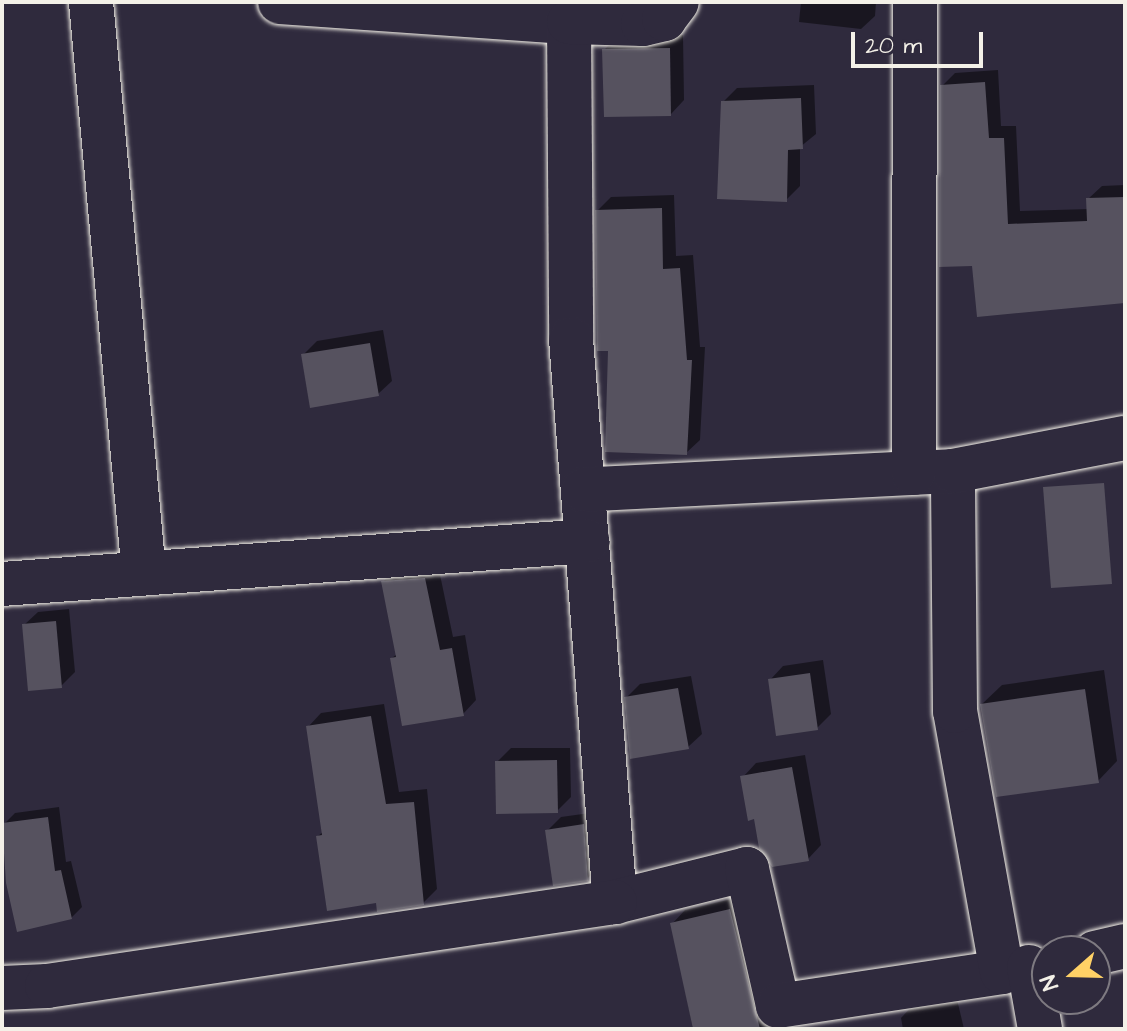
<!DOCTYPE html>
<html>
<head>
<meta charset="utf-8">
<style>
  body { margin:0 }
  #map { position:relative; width:1127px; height:1031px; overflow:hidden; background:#2f2a3d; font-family:"Architects Daughter",sans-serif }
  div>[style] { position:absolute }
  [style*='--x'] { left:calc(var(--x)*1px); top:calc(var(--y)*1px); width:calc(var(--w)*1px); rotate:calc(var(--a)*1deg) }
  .shadow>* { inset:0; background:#0007 }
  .building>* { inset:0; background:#56525f }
  .roads { filter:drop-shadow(0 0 2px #f4f1e8) drop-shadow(0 0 2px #f4f1e8) }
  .minor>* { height:44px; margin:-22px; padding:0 22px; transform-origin:22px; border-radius:22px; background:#2f2a3d }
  span { translate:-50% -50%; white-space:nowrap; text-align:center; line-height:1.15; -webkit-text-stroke:6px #2f2a3d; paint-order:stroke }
  .frame { position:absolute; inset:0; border:4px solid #f4f1e8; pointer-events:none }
  .north { position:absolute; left:1031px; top:935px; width:80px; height:80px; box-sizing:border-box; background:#2f2a3d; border:2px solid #7e7a81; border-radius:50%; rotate:250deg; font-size:22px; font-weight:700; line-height:32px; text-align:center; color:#f4f1e8 }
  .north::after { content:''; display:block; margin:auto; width:28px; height:36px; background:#ffd166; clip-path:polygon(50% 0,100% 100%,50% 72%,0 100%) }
  .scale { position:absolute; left:851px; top:32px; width:132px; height:36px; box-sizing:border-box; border:4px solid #f4f1e8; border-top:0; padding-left:10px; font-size:24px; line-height:28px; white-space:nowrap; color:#f4f1e8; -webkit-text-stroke:6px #2f2a3d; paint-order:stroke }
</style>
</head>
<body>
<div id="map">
  <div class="shadow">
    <div style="clip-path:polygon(801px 2px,876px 2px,875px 16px,861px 29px,799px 22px)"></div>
    <div style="clip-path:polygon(683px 35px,684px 100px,671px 114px,604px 50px,618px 36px)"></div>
    <div style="clip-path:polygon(998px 70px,1001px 126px,1016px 126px,1020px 211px,1089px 209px,1088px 199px,1102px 186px,1125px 185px,1125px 301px,974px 264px,942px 86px,955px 73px)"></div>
    <div style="clip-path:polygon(814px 85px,816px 134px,800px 147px,800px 186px,786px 200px,723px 102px,737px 88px)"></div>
    <div style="clip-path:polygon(674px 195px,676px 256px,693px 255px,700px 347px,705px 347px,700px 440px,686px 453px,610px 349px,597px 211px,611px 197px)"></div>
    <div style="clip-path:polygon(383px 330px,392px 381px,378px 394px,304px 354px,317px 341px)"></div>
    <div style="clip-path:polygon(438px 565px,453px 637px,465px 635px,476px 700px,463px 714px,392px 658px,397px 654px,383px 582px,396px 568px)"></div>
    <div style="clip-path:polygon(69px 609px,75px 672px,61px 686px,24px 625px,38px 612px)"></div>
    <div style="clip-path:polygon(823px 660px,831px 714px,817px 728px,770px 680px,783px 666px)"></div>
    <div style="clip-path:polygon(1104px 670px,1117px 761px,1098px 781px,982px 704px,1002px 685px)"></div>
    <div style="clip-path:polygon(691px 676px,702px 734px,688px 747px,626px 698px,640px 684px)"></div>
    <div style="clip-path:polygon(384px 704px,399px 792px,427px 789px,437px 889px,423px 903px,378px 901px,318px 836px,324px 831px,308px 727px,321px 713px)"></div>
    <div style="clip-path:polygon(511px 748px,570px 748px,571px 797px,557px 811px,497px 762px)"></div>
    <div style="clip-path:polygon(805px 755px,821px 845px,808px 859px,756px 817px,743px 777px,756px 763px)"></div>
    <div style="clip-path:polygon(59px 807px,66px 862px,71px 861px,82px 907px,71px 918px,4px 824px,15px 813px)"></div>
    <div style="clip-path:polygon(597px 812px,601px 865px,587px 879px,548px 830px,561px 817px)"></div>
    <div style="clip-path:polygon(744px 896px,776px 1029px,693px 1029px,672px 924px,685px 910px)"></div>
    <div style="clip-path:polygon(956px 995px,964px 1029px,903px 1029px,901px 1018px,914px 1004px)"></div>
  </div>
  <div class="building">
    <div style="clip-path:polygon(670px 48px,671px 116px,604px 117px,602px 49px)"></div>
    <div style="clip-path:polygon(985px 82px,989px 138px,1004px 138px,1008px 224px,1087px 221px,1086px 198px,1125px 197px,1125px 303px,977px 317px,972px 266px,939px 267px,940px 85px)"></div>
    <div style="clip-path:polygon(801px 98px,803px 149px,788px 150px,787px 202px,717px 199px,721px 101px)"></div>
    <div style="clip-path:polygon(662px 208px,663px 269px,680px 268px,687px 360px,692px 360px,687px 455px,605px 452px,608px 351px,597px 351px,595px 210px)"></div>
    <div style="clip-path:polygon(370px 343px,379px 396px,310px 408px,301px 354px)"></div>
    <div style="clip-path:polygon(1104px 483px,1112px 584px,1051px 588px,1043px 487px)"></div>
    <div style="clip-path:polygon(425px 578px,440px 650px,452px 648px,464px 716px,402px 726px,390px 658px,396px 657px,381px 581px)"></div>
    <div style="clip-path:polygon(56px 621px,62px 688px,28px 691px,22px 624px)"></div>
    <div style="clip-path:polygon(810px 673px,818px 730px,776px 736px,768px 679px)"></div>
    <div style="clip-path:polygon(678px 688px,689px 749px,630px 759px,624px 697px)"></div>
    <div style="clip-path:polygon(1085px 689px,1099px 783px,996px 797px,980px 704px)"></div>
    <div style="clip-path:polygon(371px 716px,386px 804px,414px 802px,424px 905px,377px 912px,376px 903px,327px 911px,316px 836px,322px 835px,306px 726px)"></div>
    <div style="clip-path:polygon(557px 760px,558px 813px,496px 814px,495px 761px)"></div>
    <div style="clip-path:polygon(792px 767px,809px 861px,772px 867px,759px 848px,754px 819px,748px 821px,740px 776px)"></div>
    <div style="clip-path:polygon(48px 817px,55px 871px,61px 870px,72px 919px,17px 932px,6px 883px,2px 823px)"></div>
    <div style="clip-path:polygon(584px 824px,588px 881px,553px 886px,545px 830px)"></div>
    <div style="clip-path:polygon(730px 909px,760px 1029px,693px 1029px,670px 923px)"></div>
  </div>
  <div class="roads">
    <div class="minor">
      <div style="--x:91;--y:2;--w:573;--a:84.7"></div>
      <div style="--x:280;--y:2;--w:290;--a:4"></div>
      <div style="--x:569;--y:22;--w:317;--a:89.6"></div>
      <div style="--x:571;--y:339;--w:565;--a:85.53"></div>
      <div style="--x:615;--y:902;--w:136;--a:-14"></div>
      <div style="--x:747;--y:869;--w:140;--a:77.2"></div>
      <div style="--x:778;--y:1006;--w:227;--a:-8.6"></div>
      <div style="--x:1002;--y:972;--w:265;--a:-100.2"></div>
      <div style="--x:955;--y:711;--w:240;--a:-90.5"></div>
      <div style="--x:953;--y:471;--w:370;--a:177.1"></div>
      <div style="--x:569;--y:22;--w:74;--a:1.5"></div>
      <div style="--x:643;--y:24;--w:22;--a:-13"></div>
      <div style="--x:664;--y:19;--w:21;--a:-53"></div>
      <div style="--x:953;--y:471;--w:175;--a:-10.9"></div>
      <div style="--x:914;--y:473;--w:471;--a:-89.9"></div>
      <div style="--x:2;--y:584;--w:587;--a:-4.2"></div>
      <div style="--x:1095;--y:953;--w:31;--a:-13"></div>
      <div style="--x:1029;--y:967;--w:63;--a:79.9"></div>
      <div style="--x:2;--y:988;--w:45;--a:-2.5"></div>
      <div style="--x:47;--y:986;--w:574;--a:-8.41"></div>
    </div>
  </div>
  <div class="frame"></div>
  <div class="north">N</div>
  <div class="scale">20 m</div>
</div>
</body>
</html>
